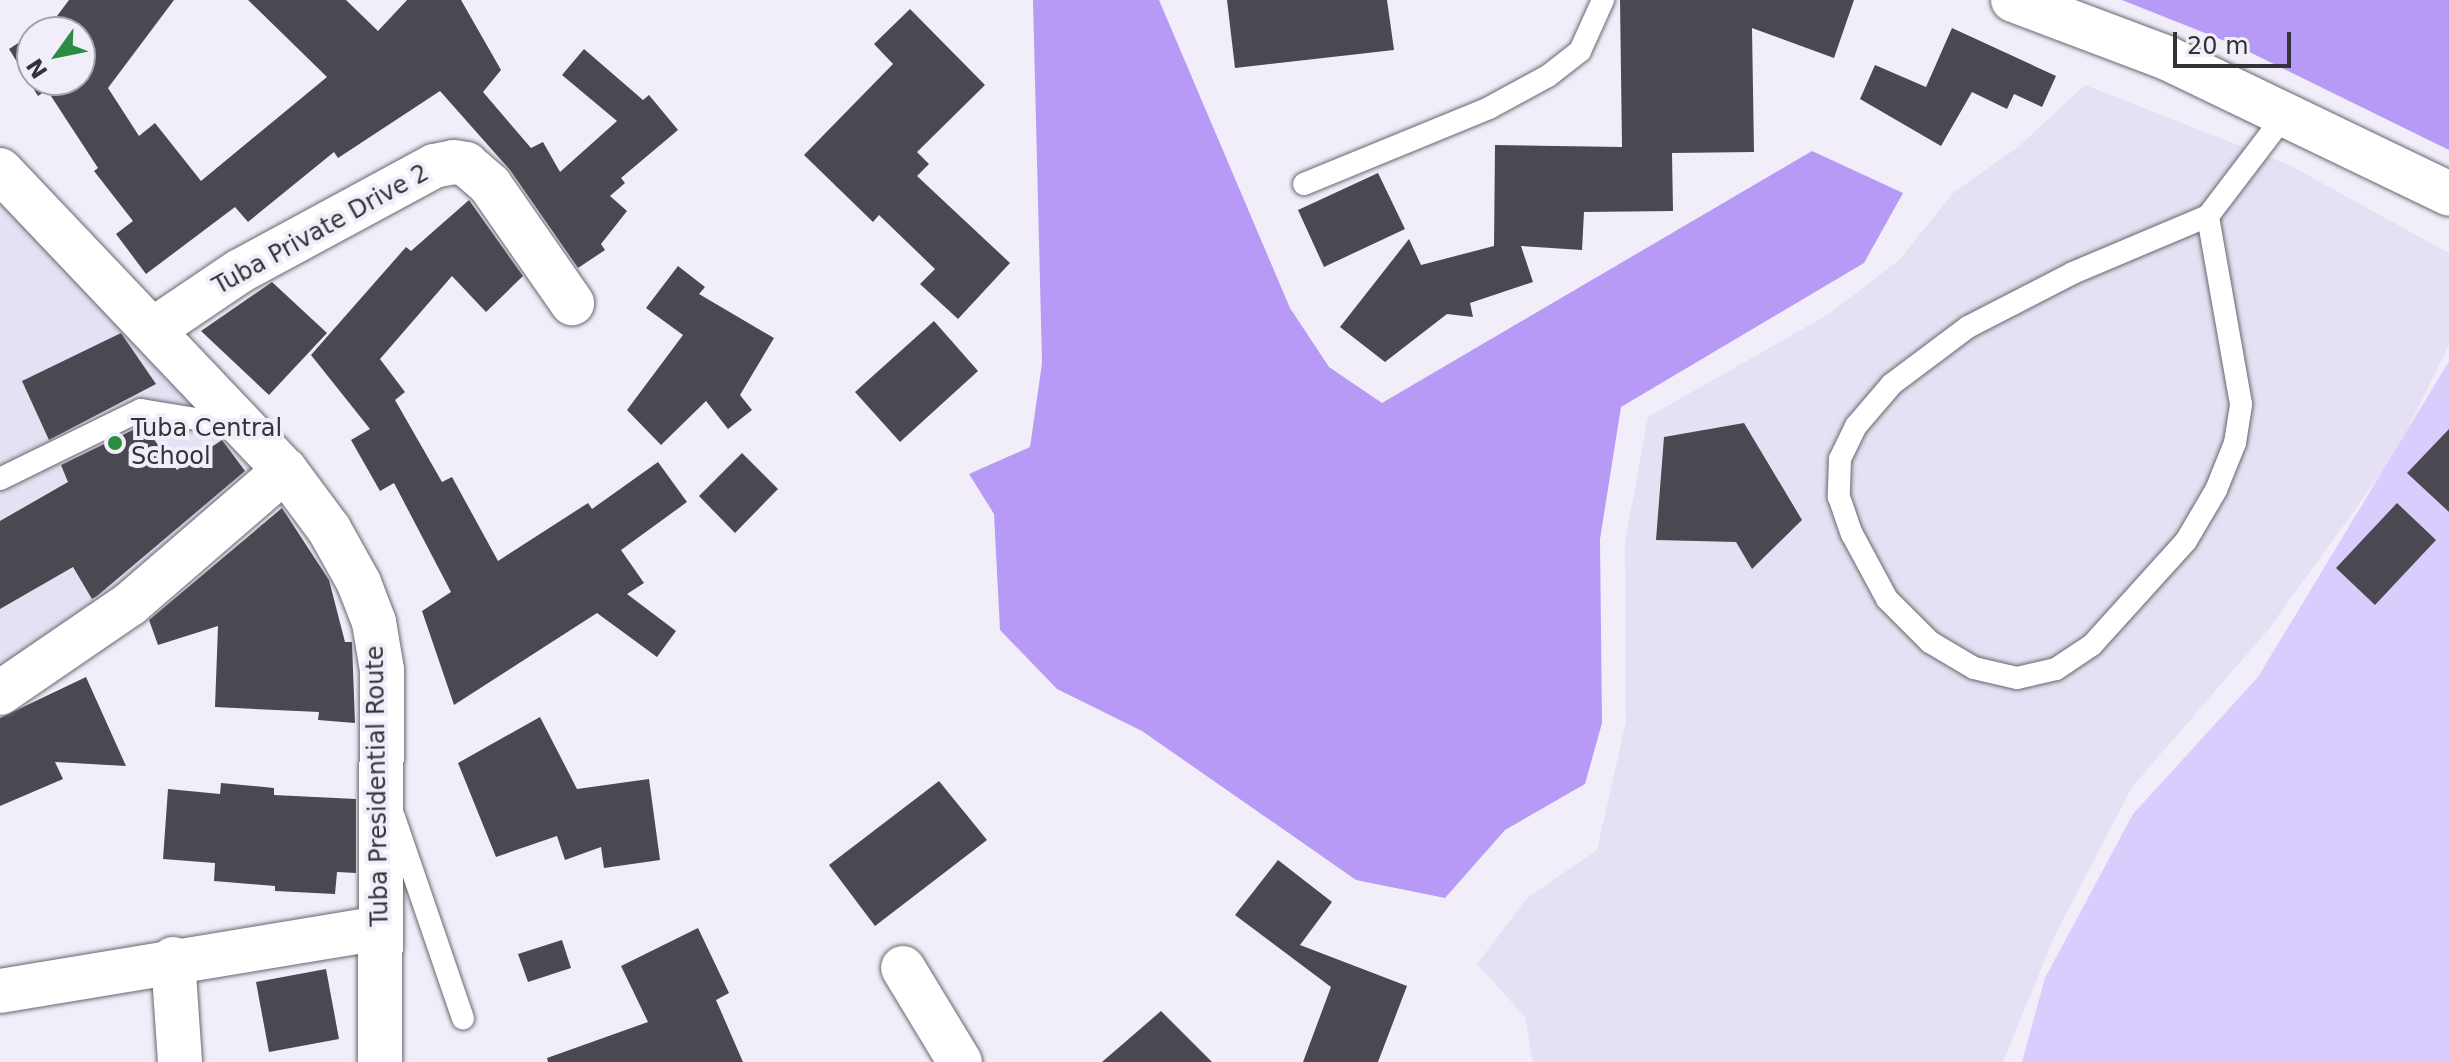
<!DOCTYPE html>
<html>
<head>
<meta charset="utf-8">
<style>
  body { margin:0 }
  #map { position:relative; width:2449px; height:1062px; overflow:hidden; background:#f1eefa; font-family:"DejaVu Sans",sans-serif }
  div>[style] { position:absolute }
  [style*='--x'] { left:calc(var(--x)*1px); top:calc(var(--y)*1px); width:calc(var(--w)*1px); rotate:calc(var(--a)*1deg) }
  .built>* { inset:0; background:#e5e0f3 }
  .green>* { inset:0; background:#dacdfd }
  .forest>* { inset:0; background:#b79af5 }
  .building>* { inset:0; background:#4a4851 }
  .roads { filter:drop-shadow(0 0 2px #696670) drop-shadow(0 0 2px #696670) }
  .service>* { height:22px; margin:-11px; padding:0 11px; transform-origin:11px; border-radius:11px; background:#fff }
  .minor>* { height:44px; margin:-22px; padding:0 22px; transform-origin:22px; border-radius:22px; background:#fff }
  .primary>* { height:44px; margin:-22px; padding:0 22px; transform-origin:22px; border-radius:22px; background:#fff }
  .dots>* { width:22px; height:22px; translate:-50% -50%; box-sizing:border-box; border:4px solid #f1eefa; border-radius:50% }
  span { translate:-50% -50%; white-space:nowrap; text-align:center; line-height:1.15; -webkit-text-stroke:8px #f1eefa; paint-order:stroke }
  .street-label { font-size:24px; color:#343237 }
  .poi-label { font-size:24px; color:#343237 }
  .left { translate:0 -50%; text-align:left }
  .north { position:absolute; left:16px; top:16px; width:80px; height:80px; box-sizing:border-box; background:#f1eefa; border:2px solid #a5a3ac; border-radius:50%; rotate:237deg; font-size:22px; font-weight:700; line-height:32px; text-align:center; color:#343237 }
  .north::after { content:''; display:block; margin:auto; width:28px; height:36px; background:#2a8d42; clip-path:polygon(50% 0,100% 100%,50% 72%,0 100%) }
  .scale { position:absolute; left:2173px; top:32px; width:118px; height:36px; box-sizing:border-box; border:4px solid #343237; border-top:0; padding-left:10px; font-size:24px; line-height:28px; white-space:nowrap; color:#343237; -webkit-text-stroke:6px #f1eefa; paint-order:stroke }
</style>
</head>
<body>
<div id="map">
  <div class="built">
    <div style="clip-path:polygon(2085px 85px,2289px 165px,2449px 253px,2449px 345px,2396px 453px,2268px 630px,2132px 787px,2055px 935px,2003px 1062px,1533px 1062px,1525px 1017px,1477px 964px,1527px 898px,1597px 850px,1626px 721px,1625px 542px,1648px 417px,1829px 314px,1900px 259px,1954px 192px,2018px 147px)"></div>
    <div style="clip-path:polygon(0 197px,203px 409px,257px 478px,86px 615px,0 670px)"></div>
  </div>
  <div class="green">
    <div style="clip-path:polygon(2449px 361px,2449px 1062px,2022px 1062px,2045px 978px,2133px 814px,2258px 677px)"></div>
  </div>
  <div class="forest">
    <div style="clip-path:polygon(1033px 0,1159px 0,1290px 308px,1329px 367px,1382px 403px,1812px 151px,1903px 193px,1864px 263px,1621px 407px,1600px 539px,1602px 723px,1585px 784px,1505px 830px,1445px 898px,1356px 880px,1142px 731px,1057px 689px,1000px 630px,994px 514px,969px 474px,1030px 447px,1042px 363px)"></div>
    <div style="clip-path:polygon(2122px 0,2449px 0,2449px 150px,2235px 45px)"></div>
  </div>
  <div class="building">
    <div style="clip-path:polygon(69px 0,174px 0,108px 88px,139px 136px,155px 123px,201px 181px,327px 77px,248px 0,346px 0,378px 31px,407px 0,461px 0,501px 70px,483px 92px,531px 148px,543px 142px,560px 172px,617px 121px,562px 75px,584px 49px,643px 100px,649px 95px,678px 130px,621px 178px,625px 183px,610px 196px,627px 211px,601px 244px,605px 250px,578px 268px,510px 170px,440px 91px,338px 158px,334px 152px,248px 222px,235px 207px,146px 274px,116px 234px,133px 221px,94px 171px,98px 168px,47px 90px,38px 96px,9px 49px,32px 34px,32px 80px,80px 80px,80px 32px,35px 32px,54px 20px)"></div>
    <div style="clip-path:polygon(1227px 0,1387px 0,1394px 50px,1235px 68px)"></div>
    <div style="clip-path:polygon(1620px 0,1854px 0,1834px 58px,1752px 28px,1754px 152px,1672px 153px,1673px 211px,1584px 212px,1582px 250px,1521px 246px,1533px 282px,1470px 303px,1473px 317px,1447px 314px,1385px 362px,1340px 327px,1409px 239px,1421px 265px,1494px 246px,1495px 145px,1622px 147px)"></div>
    <div style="clip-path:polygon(910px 9px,985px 85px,917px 152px,929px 164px,917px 176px,1010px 263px,958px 319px,920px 284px,935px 269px,879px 215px,873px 222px,804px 155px,893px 64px,874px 44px)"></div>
    <div style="clip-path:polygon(1952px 28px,2056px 76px,2042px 107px,2014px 94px,2007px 109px,1972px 92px,1941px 146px,1860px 99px,1875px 65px,1926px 87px)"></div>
    <div style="clip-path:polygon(1378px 173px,1405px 229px,1324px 267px,1298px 210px)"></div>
    <div style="clip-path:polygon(469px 200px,523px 276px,486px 312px,452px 276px,380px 359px,405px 392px,395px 400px,442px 482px,452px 477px,498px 561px,588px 503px,592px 509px,658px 462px,687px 502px,621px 550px,644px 583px,627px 594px,676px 631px,657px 657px,597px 613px,454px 705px,422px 611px,451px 592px,394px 483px,380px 491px,351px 440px,370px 429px,311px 355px,406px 247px,411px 251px)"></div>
    <div style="clip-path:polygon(678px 266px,705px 287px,699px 294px,774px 338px,740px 395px,752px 410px,728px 429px,706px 401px,661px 445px,627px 410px,683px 335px,646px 308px)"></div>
    <div style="clip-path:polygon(272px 282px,327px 333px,269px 395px,201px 331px)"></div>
    <div style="clip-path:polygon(934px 321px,978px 371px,900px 442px,855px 392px)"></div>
    <div style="clip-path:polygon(121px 333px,156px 384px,49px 440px,22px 381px)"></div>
    <div style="clip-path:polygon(1744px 423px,1802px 520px,1752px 569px,1736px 542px,1656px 540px,1664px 437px)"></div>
    <div style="clip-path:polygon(143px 425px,177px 470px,222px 440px,245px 471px,97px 596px,92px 599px,73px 567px,0 609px,0 521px,68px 482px,61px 465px)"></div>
    <div style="clip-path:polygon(2449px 429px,2449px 512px,2407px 473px)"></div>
    <div style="clip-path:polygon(742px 453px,778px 489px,735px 533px,699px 496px)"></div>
    <div style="clip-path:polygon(2397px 503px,2436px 540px,2375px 605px,2336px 568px)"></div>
    <div style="clip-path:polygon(282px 508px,329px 580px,345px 642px,352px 642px,355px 723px,318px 720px,319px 712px,215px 707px,218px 626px,158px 645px,149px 620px)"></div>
    <div style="clip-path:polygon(86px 677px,126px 766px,55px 762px,63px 779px,0 806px,0 718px)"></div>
    <div style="clip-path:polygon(540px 717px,577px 789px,649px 779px,660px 860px,604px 868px,601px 847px,565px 860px,557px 836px,496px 857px,458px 763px)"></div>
    <div style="clip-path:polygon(939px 781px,987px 840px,875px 926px,829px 865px)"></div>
    <div style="clip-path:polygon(221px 783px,274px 788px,274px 795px,356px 799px,356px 873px,337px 872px,335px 894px,275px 891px,275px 886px,214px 881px,215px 863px,163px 859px,168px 789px,220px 794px)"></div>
    <div style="clip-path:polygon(1278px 860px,1332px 902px,1300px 945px,1407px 986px,1378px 1062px,1303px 1062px,1331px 987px,1235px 915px)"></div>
    <div style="clip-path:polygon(698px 928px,729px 993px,716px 1000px,743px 1062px,548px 1062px,547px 1058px,648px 1022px,621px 966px)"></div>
    <div style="clip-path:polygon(562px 940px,571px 968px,528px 982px,518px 954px)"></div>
    <div style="clip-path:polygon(326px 969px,339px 1039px,269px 1052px,256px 982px)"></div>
    <div style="clip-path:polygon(1161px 1011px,1212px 1062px,1102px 1062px)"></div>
  </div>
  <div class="roads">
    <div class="service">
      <div style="--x:1304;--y:184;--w:200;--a:-22.3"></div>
      <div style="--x:1489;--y:108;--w:67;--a:-28.5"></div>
      <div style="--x:1548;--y:76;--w:41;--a:-38"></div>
      <div style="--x:1580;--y:51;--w:56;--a:-65.7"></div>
      <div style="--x:2208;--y:216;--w:147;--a:157.1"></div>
      <div style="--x:2073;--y:273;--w:118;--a:152.8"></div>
      <div style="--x:1968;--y:327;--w:95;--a:143.1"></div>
      <div style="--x:1892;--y:384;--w:55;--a:130.6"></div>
      <div style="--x:1856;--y:426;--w:37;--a:116"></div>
      <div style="--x:1840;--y:459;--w:38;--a:92"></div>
      <div style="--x:1839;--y:497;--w:39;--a:71"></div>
      <div style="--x:1852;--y:534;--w:74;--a:61.7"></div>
      <div style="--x:1887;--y:599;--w:61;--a:45"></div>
      <div style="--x:1930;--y:642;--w:51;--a:30.6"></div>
      <div style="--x:1974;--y:668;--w:44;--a:13.1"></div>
      <div style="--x:2017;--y:678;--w:40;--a:-13"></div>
      <div style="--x:2056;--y:669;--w:43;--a:-33.7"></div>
      <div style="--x:2092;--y:645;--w:140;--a:-47.9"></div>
      <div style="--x:2186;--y:541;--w:59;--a:-59.5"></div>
      <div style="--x:2216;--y:490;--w:51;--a:-68"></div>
      <div style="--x:2235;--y:443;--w:39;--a:-81"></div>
      <div style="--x:2241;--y:404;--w:191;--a:-100"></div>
      <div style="--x:2208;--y:216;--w:127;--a:-52.7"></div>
      <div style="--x:0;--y:479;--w:157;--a:-26.1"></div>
      <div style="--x:141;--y:410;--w:62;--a:9.3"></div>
      <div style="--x:202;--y:420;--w:30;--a:-30"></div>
      <div style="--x:394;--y:817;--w:213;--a:71.1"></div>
    </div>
    <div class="minor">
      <div style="--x:0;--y:170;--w:414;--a:46.5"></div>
      <div style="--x:285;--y:470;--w:74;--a:53.3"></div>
      <div style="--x:329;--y:529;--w:62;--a:60.9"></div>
      <div style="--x:359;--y:583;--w:42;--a:69"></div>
      <div style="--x:374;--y:622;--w:49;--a:80.5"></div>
      <div style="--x:382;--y:670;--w:392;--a:90.3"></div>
      <div style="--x:154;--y:329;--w:104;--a:-34"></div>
      <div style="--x:240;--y:271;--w:221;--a:-28.4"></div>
      <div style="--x:434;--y:166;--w:20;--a:-11"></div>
      <div style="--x:454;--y:162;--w:12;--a:9"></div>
      <div style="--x:466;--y:164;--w:32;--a:41"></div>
      <div style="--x:490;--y:185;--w:144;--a:55.2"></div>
      <div style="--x:0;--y:693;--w:158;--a:-34.4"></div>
      <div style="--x:130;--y:604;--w:205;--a:-40.8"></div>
      <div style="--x:173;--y:959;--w:103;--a:86.1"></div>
      <div style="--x:903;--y:968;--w:110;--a:58.8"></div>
      <div style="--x:0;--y:991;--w:385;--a:-9.4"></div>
    </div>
    <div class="primary">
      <div style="--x:2013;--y:0;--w:165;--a:20.6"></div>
      <div style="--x:2167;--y:58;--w:313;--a:25.7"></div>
    </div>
  </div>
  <div class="dots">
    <div style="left:115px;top:443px;background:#2a8d42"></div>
  </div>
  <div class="street-label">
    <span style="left:321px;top:230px;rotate:-29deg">Tuba Private Drive 2</span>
    <span style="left:378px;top:786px;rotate:-91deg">Tuba Presidential Route</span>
  </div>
  <div class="poi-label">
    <span class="left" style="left:131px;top:443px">Tuba Central<br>School</span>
  </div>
  <div class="north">N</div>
  <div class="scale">20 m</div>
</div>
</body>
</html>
